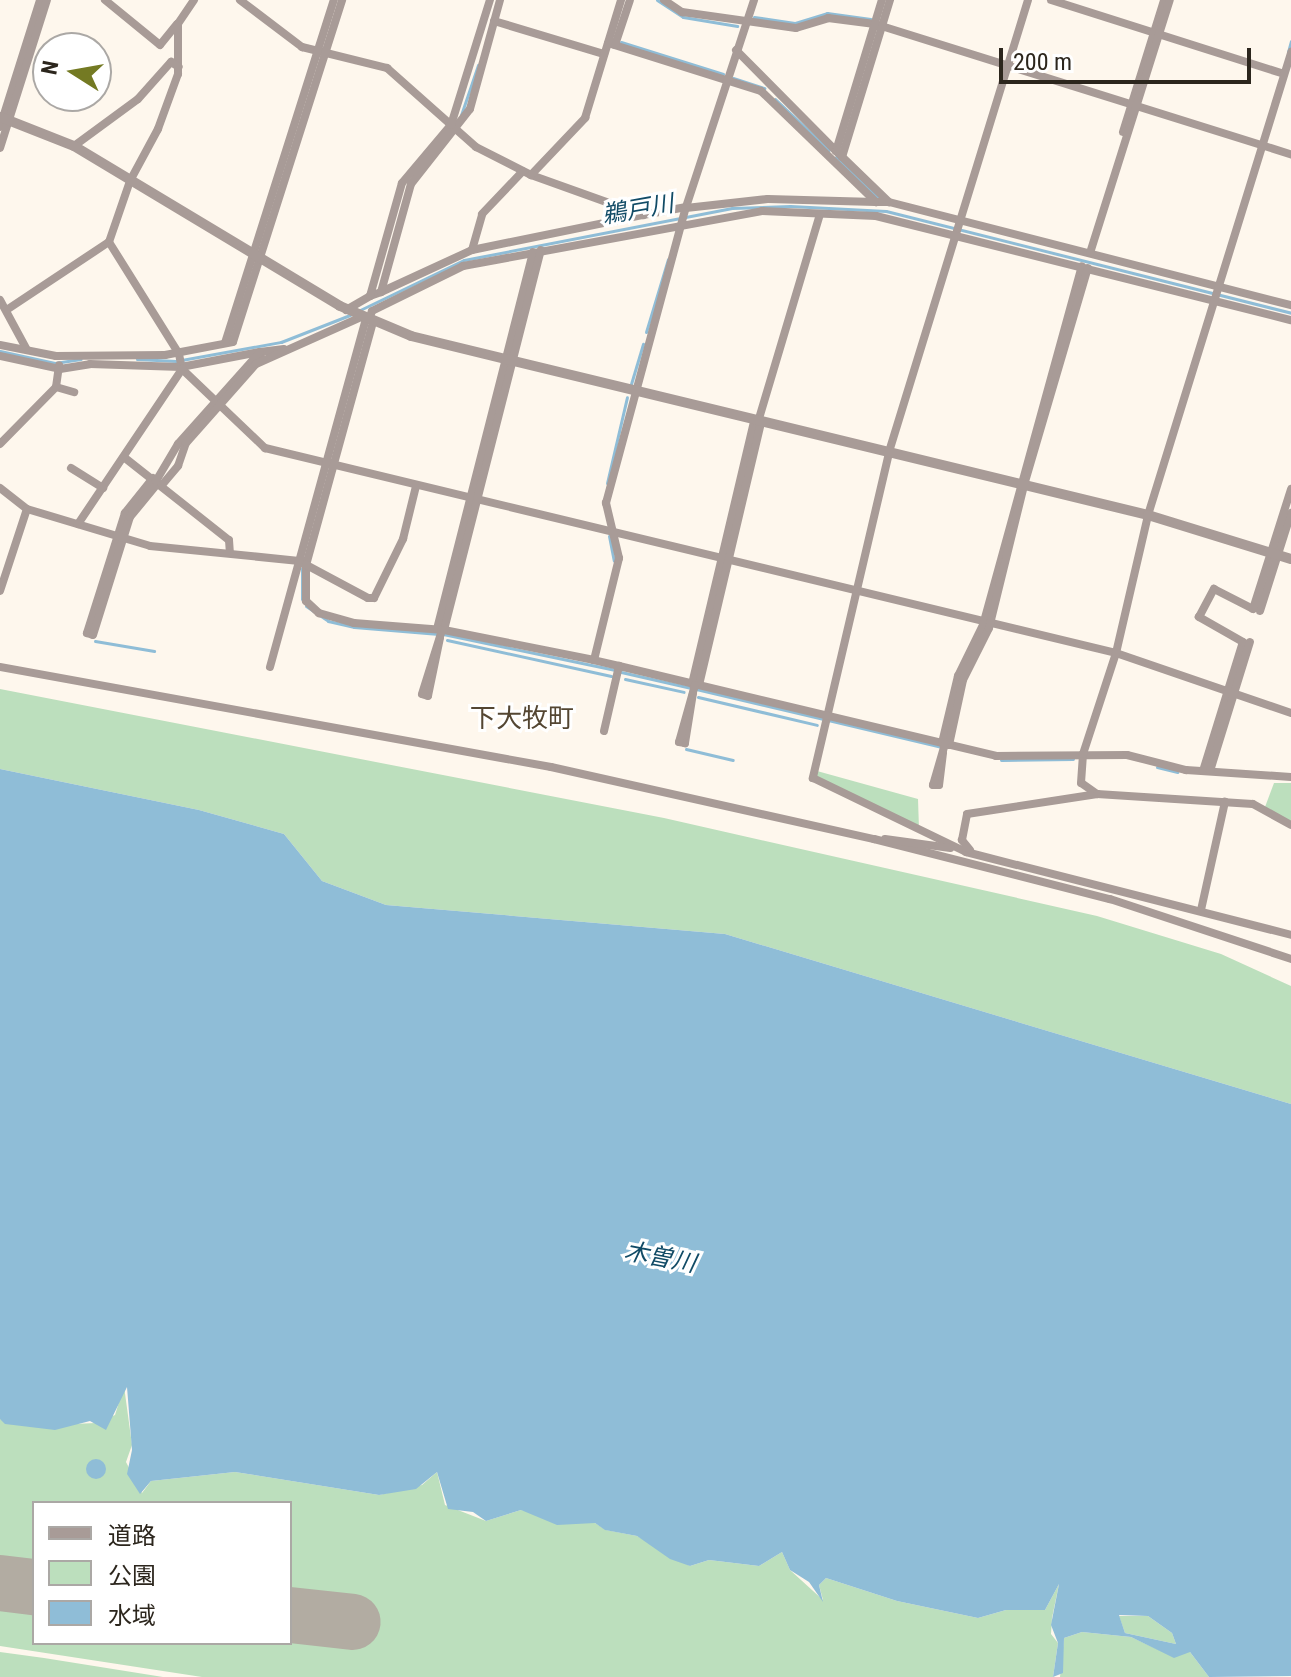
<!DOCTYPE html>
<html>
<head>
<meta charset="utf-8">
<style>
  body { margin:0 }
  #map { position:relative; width:1291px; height:1677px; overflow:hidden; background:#fef7ed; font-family:"Roboto Condensed","Noto Sans JP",sans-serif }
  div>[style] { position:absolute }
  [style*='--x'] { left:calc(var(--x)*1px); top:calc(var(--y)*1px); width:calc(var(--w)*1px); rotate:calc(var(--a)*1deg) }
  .green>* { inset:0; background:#bcdfbd }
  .water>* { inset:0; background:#8fbdd7 }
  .round { border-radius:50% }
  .stream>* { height:3px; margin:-1.5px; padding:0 1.5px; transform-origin:1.5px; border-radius:1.5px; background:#8fbdd7 }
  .runway>* { height:56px; margin:-28px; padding:0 28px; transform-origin:28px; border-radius:28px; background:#b2aca2 }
  .minor>* { height:8px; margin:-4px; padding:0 4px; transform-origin:4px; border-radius:4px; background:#a89b97 }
  .tertiary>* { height:10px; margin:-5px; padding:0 5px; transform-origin:5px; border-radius:5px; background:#a89b97 }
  span { translate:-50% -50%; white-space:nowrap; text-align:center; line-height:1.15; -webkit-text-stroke:6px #fff; paint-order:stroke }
  .water-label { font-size:24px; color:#114b66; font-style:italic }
  .quarter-label { font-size:26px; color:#544632 }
  .legend { position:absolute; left:32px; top:1501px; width:260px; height:144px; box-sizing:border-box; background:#fff; border:2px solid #aba8a5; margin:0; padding:10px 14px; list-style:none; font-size:24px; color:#2c261d }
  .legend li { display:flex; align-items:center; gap:16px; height:40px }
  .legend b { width:40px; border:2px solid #aba8a5 }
  .north { position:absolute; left:32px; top:32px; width:80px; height:80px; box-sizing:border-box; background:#fff; border:2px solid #aba8a5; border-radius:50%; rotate:281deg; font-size:22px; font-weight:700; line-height:32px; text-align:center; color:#2c261d }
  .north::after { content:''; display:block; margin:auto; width:28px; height:36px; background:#747a23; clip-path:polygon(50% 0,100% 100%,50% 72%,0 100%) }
  .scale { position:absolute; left:999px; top:48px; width:252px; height:36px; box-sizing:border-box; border:4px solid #2c261d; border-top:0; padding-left:10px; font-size:24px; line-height:28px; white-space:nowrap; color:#2c261d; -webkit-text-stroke:6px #fff; paint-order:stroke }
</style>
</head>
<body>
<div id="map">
  <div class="green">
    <div style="clip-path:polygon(0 689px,664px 818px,1097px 916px,1221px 954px,1291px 986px,1291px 1104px,725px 934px,386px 905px,322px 881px,284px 834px,199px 810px,0 769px)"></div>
    <div style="clip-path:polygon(817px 771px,918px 799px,919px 829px,817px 779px)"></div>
    <div style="clip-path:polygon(1274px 783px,1291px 783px,1291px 822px,1265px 807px)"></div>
    <div style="clip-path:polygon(evenodd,124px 1386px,132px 1445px,126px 1462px,142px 1493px,151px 1481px,235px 1472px,379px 1495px,422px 1485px,437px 1472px,445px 1505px,486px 1521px,521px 1510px,595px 1523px,606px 1530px,637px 1536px,690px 1566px,709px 1560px,759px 1566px,782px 1552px,790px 1570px,823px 1600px,819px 1585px,826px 1578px,897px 1601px,978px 1618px,1006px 1610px,1045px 1610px,1059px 1584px,1052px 1618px,1051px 1634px,1058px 1643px,1053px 1677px,202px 1677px,0 1646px,0 1419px,27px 1426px,96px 1423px,115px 1415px,124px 1386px,34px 1503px,290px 1503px,290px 1643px,34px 1643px,34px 1503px)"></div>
    <div style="clip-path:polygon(1119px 1616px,1148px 1616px,1172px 1633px,1176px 1644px,1125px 1633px)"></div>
    <div style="clip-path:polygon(1082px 1632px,1131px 1637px,1161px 1651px,1190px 1652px,1209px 1677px,1060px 1677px,1064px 1638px)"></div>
    <div style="clip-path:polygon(0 1652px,44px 1658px,163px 1677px,0 1677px)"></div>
  </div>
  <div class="water">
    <div style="clip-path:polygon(evenodd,0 769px,199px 810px,284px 834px,322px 881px,386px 905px,725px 934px,1291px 1104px,1291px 1676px,1209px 1677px,1190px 1652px,1174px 1658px,1131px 1637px,1082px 1632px,1064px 1638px,1063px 1673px,1053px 1677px,1058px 1643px,1051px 1625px,1059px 1584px,1045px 1610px,1006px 1610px,978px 1618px,897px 1601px,826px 1578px,819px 1585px,823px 1602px,809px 1582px,790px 1570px,782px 1552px,759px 1566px,709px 1560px,690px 1566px,670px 1559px,637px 1536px,605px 1530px,595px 1523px,557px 1525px,521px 1510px,486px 1521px,473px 1512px,448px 1509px,437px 1472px,416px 1489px,379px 1495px,235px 1472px,151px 1481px,140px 1494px,127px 1474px,132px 1450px,127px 1387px,106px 1430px,90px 1421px,55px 1430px,5px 1424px,0 1419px,0 769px,1119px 1615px,1148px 1616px,1172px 1633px,1176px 1644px,1125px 1633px,1119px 1615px)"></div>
    <div class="round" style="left:86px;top:1459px;width:20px;height:20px"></div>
  </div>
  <div class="stream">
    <div style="--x:657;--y:0;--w:31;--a:33"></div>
    <div style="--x:683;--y:17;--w:55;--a:9.5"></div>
    <div style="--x:754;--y:17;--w:41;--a:8.3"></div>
    <div style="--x:795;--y:23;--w:34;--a:-17"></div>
    <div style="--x:827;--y:13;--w:44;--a:7.8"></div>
    <div style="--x:621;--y:42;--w:107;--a:17.4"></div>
    <div style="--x:1288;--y:52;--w:11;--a:-75"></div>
    <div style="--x:733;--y:78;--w:33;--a:18"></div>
    <div style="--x:775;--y:99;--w:74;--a:43.4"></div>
    <div style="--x:461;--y:115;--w:53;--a:-71.2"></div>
    <div style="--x:836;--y:157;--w:59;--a:44.3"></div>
    <div style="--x:360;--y:310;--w:115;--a:-25.7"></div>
    <div style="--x:464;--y:260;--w:273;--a:-11"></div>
    <div style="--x:732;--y:208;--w:58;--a:-2"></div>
    <div style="--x:790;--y:206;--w:96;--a:3"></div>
    <div style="--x:886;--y:211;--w:418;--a:14.1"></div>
    <div style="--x:646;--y:332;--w:76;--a:-73.2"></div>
    <div style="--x:0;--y:351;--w:56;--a:12.3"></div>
    <div style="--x:55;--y:363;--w:26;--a:-9"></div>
    <div style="--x:137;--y:359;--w:39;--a:3"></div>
    <div style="--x:176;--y:361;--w:107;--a:-10.3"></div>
    <div style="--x:281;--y:342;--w:74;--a:-21.4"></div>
    <div style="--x:631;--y:384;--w:42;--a:-73.3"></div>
    <div style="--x:607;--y:483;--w:88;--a:-76.9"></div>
    <div style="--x:609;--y:536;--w:25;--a:79"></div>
    <div style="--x:302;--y:568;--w:31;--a:90"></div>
    <div style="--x:306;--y:606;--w:27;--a:34"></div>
    <div style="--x:328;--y:621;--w:27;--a:13"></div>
    <div style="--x:354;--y:627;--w:85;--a:4.7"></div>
    <div style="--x:443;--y:634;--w:176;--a:11.8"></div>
    <div style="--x:447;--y:640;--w:168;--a:12.4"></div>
    <div style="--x:95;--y:641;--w:60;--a:9.6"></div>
    <div style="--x:621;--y:672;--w:72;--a:12.9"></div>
    <div style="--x:625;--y:679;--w:60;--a:12.4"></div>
    <div style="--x:696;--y:689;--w:130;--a:13.3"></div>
    <div style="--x:698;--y:697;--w:122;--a:13.2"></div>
    <div style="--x:828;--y:720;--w:116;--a:13.4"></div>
    <div style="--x:686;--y:749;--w:48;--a:13.2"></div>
    <div style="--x:1001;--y:760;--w:72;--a:-0.8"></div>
    <div style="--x:1157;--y:767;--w:21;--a:14"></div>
  </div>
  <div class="runway">
    <div style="--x:0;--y:1583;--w:34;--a:7"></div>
    <div style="--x:290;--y:1615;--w:63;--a:6.3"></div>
  </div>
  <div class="minor">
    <div style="--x:105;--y:0;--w:71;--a:39.3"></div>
    <div style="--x:160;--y:45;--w:27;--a:-51"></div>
    <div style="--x:194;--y:0;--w:29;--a:124"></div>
    <div style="--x:178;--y:24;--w:50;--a:90"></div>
    <div style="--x:178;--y:74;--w:59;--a:110"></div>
    <div style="--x:158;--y:129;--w:59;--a:118.3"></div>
    <div style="--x:130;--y:181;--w:65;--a:109"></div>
    <div style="--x:109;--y:242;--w:132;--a:58"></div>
    <div style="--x:179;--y:354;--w:15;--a:79"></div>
    <div style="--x:182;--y:369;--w:115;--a:43.6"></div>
    <div style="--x:265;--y:448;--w:875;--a:13.54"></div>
    <div style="--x:1116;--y:653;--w:185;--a:18.9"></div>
    <div style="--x:240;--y:0;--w:78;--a:37.2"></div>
    <div style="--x:302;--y:47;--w:88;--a:13.9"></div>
    <div style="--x:387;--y:68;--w:119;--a:41.6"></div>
    <div style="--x:476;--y:147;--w:62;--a:27"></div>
    <div style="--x:531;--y:175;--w:119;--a:19.7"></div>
    <div style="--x:643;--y:215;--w:44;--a:-10.5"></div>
    <div style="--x:664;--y:0;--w:22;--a:34"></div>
    <div style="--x:682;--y:12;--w:115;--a:8"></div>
    <div style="--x:796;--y:28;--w:34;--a:-17"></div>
    <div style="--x:828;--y:18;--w:47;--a:7.3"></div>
    <div style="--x:875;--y:24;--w:436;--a:17.4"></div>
    <div style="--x:1028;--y:0;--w:474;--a:107.1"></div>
    <div style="--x:889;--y:453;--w:334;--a:103.2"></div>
    <div style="--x:813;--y:778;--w:170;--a:25.8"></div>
    <div style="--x:966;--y:852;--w:335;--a:14.3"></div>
    <div style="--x:1051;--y:0;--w:244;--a:17.6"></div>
    <div style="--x:494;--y:21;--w:115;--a:16.7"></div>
    <div style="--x:608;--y:43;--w:160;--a:17.4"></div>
    <div style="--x:761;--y:91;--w:160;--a:44"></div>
    <div style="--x:876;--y:202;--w:12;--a:0"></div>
    <div style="--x:615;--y:45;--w:47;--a:-71.6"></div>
    <div style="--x:736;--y:50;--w:142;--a:45.3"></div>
    <div style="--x:836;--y:151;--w:158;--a:-73.1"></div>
    <div style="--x:0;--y:127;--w:133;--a:-72.5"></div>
    <div style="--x:1123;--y:132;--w:138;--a:-72.7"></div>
    <div style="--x:74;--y:146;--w:79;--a:-36.3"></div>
    <div style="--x:138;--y:99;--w:50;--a:-48.3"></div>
    <div style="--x:171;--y:62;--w:9;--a:32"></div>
    <div style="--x:0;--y:148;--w:155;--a:-72.4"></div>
    <div style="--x:836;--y:151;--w:74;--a:43.9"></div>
    <div style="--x:889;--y:202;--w:415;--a:14.4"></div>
    <div style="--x:842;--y:157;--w:164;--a:-73"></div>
    <div style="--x:531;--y:175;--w:79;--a:-46.5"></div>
    <div style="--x:585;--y:118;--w:123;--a:-73"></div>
    <div style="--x:686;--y:208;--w:82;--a:-6.3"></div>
    <div style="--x:768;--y:199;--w:107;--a:1.6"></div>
    <div style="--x:472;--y:250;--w:37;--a:-74"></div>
    <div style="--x:482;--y:214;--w:59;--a:-46.4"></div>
    <div style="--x:1090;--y:253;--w:265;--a:-72.5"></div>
    <div style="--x:381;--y:292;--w:100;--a:-24.8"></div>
    <div style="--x:472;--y:250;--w:175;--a:-11.6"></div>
    <div style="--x:370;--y:296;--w:12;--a:-20"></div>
    <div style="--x:381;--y:292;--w:112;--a:-74.5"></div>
    <div style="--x:411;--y:184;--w:95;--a:-51.8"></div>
    <div style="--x:470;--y:109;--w:113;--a:-74.6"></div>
    <div style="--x:0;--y:300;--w:55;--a:61.6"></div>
    <div style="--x:8;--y:309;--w:121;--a:-33.6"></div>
    <div style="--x:346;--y:310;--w:28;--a:-30"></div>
    <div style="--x:370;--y:296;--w:117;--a:-74.2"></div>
    <div style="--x:402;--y:183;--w:76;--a:-49.8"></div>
    <div style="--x:451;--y:125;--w:131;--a:-72.7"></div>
    <div style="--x:369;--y:320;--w:9;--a:-72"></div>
    <div style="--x:372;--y:311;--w:102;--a:-26.3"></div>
    <div style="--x:463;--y:266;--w:304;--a:-10.4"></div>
    <div style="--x:762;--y:211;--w:114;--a:2.5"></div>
    <div style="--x:876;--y:216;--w:428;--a:14.1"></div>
    <div style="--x:373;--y:322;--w:253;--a:105.4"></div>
    <div style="--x:306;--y:566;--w:35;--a:90"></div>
    <div style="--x:306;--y:601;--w:18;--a:43"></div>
    <div style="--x:319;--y:613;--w:36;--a:16"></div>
    <div style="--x:354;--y:623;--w:90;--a:4.4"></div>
    <div style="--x:444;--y:630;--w:153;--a:11.3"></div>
    <div style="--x:225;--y:343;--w:360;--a:-72.4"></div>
    <div style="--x:0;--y:345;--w:57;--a:11.1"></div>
    <div style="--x:56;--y:356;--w:109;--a:-0.5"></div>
    <div style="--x:165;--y:355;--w:69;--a:-10.8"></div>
    <div style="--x:233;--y:342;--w:359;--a:-72.3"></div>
    <div style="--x:0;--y:356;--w:61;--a:12.2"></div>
    <div style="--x:60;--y:369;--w:30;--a:-9"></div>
    <div style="--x:90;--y:364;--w:91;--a:1.9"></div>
    <div style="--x:181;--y:367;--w:80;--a:-10.8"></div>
    <div style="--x:261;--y:357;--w:5;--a:-101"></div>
    <div style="--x:260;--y:352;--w:24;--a:-7"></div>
    <div style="--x:56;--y:387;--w:19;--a:16"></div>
    <div style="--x:758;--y:422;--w:217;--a:-73.4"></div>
    <div style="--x:0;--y:444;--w:80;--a:-45.5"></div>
    <div style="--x:56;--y:387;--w:22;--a:-82"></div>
    <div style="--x:125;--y:458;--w:132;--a:38.3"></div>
    <div style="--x:229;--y:540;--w:13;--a:86"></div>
    <div style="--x:71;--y:468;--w:38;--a:32"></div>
    <div style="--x:153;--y:478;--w:45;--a:128.7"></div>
    <div style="--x:125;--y:513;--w:126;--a:107.6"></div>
    <div style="--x:87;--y:633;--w:6;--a:18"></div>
    <div style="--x:93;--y:635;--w:124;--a:-72.6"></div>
    <div style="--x:130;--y:517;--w:44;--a:-50.5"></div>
    <div style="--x:156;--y:481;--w:43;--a:-59.3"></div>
    <div style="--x:178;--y:444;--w:123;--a:-48.3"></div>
    <div style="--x:162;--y:485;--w:25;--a:-50"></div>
    <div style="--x:178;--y:466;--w:24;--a:-71"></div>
    <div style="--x:186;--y:443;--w:106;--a:-48.5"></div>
    <div style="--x:256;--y:364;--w:115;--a:-24.1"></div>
    <div style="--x:0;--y:488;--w:34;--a:38"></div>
    <div style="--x:27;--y:509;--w:128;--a:16.7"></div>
    <div style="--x:150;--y:546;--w:150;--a:5.7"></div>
    <div style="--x:299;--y:561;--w:78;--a:28.2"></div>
    <div style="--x:368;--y:598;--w:6;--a:0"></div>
    <div style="--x:374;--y:598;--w:66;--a:-63.8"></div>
    <div style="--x:403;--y:539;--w:55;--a:-76.2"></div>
    <div style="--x:78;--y:524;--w:187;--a:-56.1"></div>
    <div style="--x:0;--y:591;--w:86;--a:-71.8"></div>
    <div style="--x:1260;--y:611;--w:103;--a:-72.4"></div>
    <div style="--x:437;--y:629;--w:389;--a:-75.7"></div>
    <div style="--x:444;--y:630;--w:392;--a:-75.7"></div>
    <div style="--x:440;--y:638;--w:59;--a:101.7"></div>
    <div style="--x:428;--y:696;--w:6;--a:-162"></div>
    <div style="--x:422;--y:694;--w:67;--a:-72.6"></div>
    <div style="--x:619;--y:666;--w:388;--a:13.4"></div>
    <div style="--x:996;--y:756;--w:131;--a:-0.4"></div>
    <div style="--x:1127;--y:755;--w:61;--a:14.3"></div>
    <div style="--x:1186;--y:770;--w:105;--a:3.8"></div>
    <div style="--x:0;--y:667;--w:560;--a:10.29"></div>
    <div style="--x:551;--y:767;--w:331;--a:12.6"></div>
    <div style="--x:874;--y:839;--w:244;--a:14.3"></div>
    <div style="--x:1110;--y:899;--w:191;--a:18.3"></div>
    <div style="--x:270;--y:667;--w:361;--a:-74.6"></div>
    <div style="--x:692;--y:684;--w:270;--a:-76.7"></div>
    <div style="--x:699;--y:685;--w:269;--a:-76.7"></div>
    <div style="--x:693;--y:693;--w:51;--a:99.1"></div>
    <div style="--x:685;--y:743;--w:6;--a:-171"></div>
    <div style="--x:679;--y:742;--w:59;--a:-74.3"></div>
    <div style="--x:604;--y:731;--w:67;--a:-77"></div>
    <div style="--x:619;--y:666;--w:26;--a:-167"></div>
    <div style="--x:594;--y:660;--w:105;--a:-76.2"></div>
    <div style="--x:619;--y:558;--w:57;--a:-103.3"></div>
    <div style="--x:606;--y:503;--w:307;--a:-74.9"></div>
    <div style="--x:686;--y:207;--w:218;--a:-71.8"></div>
    <div style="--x:942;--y:743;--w:69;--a:-76.6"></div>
    <div style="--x:958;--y:676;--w:57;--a:-63.9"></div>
    <div style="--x:983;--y:625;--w:372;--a:-74.6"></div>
    <div style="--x:949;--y:745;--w:66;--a:-77.8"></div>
    <div style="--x:963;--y:680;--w:58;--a:-63.4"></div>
    <div style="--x:989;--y:628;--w:147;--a:-76.2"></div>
    <div style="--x:1024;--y:485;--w:226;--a:-73.6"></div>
    <div style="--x:943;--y:753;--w:32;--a:97"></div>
    <div style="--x:939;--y:785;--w:6;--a:180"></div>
    <div style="--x:933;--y:785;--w:43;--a:-73.7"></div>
    <div style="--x:1203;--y:771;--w:135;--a:-72.8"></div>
    <div style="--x:1243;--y:642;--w:51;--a:-150.4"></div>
    <div style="--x:1199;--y:617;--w:32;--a:-62"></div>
    <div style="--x:1214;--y:589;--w:44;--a:27.1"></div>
    <div style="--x:1253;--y:609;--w:126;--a:-72.4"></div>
    <div style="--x:1210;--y:771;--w:135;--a:-72.8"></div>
    <div style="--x:1097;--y:794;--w:19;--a:-145"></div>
    <div style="--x:1081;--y:783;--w:29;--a:-86"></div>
    <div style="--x:1083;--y:754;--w:106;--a:-71.9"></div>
    <div style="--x:1116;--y:653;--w:142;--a:-76.9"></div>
    <div style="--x:1148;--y:515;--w:485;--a:-72.8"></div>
    <div style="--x:885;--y:839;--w:66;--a:7.9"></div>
    <div style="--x:970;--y:850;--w:13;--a:-129"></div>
    <div style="--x:962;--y:840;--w:26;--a:-79"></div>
    <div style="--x:967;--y:814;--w:132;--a:-8.7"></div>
    <div style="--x:1097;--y:794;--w:156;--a:3.7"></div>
    <div style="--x:1253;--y:804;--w:43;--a:28.9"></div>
    <div style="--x:1201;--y:910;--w:111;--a:-77.5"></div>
  </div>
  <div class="tertiary">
    <div style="--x:0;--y:117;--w:79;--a:21.4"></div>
    <div style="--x:74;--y:146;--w:310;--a:31"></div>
    <div style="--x:340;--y:306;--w:77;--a:22.9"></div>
    <div style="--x:411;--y:336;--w:758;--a:13.65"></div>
    <div style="--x:1148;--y:515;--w:150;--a:17.1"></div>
  </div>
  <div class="water-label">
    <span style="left:638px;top:210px;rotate:-10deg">鵜戸川</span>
    <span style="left:660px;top:1258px;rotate:11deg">木曽川</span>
  </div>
  <div class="quarter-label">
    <span style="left:522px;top:719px">下大牧町</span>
  </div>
  <ul class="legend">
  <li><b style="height:10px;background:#a89b97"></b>道路</li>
  <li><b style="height:22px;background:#bcdfbd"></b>公園</li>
  <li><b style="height:22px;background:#8fbdd7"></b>水域</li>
  </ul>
  <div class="north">N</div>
  <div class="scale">200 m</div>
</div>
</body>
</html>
